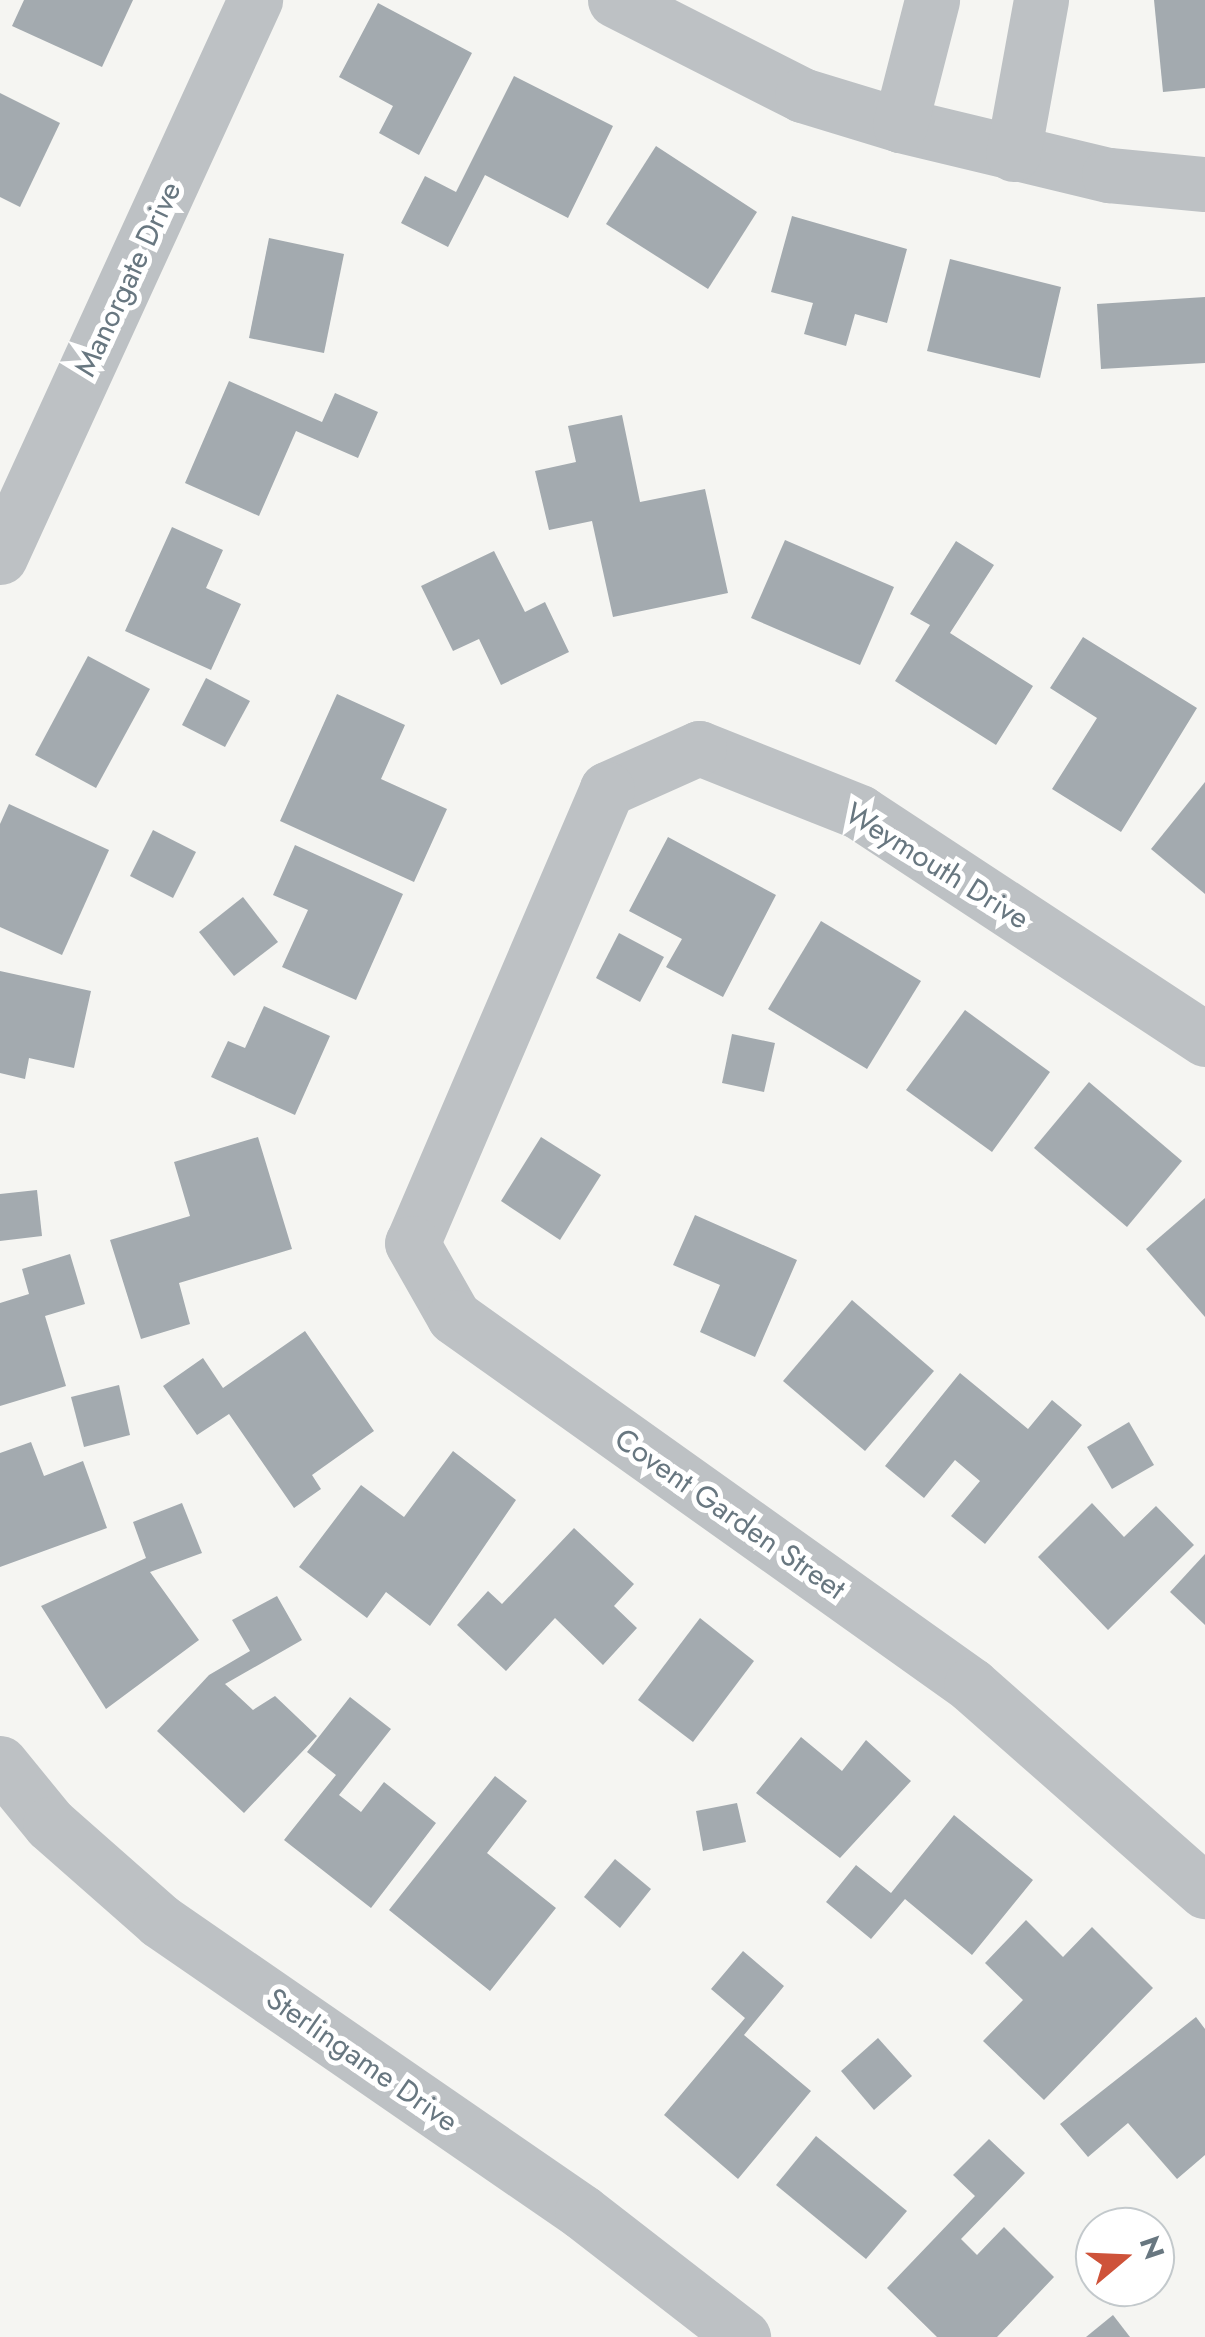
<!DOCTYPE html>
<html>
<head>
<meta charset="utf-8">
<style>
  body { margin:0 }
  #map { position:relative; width:1205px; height:2337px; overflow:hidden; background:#f5f5f2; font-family:Jost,sans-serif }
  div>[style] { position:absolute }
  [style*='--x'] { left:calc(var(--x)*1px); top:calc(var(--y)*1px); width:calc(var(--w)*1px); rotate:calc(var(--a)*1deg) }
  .building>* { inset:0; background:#a3aaaf }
  .minor>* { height:55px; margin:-27.5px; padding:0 27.5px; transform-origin:27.5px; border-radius:27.5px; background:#bdc1c4 }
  span { translate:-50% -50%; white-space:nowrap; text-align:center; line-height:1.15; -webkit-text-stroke:10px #fff; paint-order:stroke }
  .street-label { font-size:30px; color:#687780 }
  .north { position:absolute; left:1075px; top:2207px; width:100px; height:100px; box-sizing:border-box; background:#fff; border:2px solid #c3c9cc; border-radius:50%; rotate:71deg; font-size:28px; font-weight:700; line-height:40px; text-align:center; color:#687780 }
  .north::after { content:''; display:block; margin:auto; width:35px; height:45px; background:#ce533a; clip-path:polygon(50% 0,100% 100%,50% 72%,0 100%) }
</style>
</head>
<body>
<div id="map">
  <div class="building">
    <div style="clip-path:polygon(24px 0,133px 0,102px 67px,12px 26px)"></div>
    <div style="clip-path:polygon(1154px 0,1205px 0,1205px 88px,1163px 92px)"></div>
    <div style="clip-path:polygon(378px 3px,472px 53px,419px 155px,379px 133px,393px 106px,339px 77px)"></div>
    <div style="clip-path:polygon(514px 76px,613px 126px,568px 218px,485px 175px,448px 247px,401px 223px,425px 176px,456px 192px)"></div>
    <div style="clip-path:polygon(0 93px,60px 123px,20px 207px,0 197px)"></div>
    <div style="clip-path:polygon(656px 146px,757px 212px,708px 289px,606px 224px)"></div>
    <div style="clip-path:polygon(792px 216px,907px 249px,887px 323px,855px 314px,846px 346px,804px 334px,813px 303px,771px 292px)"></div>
    <div style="clip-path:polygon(269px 238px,344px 254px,324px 353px,249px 338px)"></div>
    <div style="clip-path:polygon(950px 259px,1061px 287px,1040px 378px,927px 351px)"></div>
    <div style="clip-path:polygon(1205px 297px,1205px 363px,1101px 369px,1097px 304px)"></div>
    <div style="clip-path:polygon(229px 381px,322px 422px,335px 393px,378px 412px,358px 458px,296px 431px,259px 516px,185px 483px)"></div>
    <div style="clip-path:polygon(622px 415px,640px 502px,705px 489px,728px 593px,613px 617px,592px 521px,549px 530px,535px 471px,576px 462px,568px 426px)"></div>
    <div style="clip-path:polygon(172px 527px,223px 550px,206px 588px,241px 604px,211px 670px,125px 631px)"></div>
    <div style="clip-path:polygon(785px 540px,894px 587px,860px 665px,751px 618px)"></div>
    <div style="clip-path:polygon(956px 541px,994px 565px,950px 633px,1033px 686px,996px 745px,895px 681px,930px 625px,910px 614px)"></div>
    <div style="clip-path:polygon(494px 551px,525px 612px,545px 602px,569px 652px,501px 685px,479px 639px,453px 651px,421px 586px)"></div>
    <div style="clip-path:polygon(1083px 637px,1197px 708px,1121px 832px,1052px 789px,1097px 718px,1050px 688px)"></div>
    <div style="clip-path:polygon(88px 656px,150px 689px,96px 788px,35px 755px)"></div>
    <div style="clip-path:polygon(206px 678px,250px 701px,225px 747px,182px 725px)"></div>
    <div style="clip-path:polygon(337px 694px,405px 725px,381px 779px,447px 809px,414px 882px,280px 821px)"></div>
    <div style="clip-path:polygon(1205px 782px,1205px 894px,1151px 849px)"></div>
    <div style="clip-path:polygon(9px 804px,109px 850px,62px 955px,0 927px,0 824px)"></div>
    <div style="clip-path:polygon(153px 830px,196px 852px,173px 898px,130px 876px)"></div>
    <div style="clip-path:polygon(668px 837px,776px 895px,723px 997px,666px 967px,682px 939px,629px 911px)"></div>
    <div style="clip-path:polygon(295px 845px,403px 894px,356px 1000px,282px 967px,308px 910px,273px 895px)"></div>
    <div style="clip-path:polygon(243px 897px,278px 942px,234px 976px,199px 932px)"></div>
    <div style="clip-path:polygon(821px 921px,921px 981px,867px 1069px,768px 1009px)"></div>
    <div style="clip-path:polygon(619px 933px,664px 957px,640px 1002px,596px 978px)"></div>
    <div style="clip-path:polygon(0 971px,91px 991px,74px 1068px,29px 1058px,25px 1079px,0 1073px)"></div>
    <div style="clip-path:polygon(264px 1006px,330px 1036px,295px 1115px,211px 1077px,228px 1041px,245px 1048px)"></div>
    <div style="clip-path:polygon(965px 1010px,1050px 1072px,992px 1152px,906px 1090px)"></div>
    <div style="clip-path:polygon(732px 1034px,775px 1043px,764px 1092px,722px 1083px)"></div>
    <div style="clip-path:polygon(1089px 1082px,1182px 1161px,1127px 1227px,1034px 1148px)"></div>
    <div style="clip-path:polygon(258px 1137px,292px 1249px,179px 1283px,190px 1324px,141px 1339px,110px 1240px,190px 1216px,174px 1162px)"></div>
    <div style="clip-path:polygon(541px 1137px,601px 1175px,560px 1240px,501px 1201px)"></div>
    <div style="clip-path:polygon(37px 1190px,42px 1236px,0 1241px,0 1194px)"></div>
    <div style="clip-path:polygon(1205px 1198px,1205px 1317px,1146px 1249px)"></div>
    <div style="clip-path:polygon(695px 1215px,797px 1260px,755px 1357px,700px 1332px,720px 1285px,673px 1265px)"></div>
    <div style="clip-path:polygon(70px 1254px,85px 1304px,45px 1316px,66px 1386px,0 1406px,0 1303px,29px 1294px,22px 1269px)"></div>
    <div style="clip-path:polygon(852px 1300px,934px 1371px,865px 1451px,783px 1381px)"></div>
    <div style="clip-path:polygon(305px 1331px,374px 1431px,312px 1475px,321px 1489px,294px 1508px,229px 1414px,197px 1435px,163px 1386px,203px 1358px,223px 1388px)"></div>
    <div style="clip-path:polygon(960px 1373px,1028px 1429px,1052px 1400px,1082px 1425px,985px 1544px,951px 1516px,980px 1481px,955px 1460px,924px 1498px,885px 1466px)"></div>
    <div style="clip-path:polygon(119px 1385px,130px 1435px,84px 1447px,71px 1397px)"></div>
    <div style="clip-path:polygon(1129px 1422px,1154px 1465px,1112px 1489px,1087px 1447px)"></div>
    <div style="clip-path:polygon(31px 1442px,44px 1476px,83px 1461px,107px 1528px,0 1567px,0 1453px)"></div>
    <div style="clip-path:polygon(453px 1451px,516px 1500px,430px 1626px,386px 1592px,367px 1618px,299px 1567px,361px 1485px,404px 1517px)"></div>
    <div style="clip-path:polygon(182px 1503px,202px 1553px,150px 1572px,199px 1640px,106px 1709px,41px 1606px,146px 1558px,133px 1522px)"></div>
    <div style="clip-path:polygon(1092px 1503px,1124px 1537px,1156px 1506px,1194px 1545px,1108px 1630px,1038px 1557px)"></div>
    <div style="clip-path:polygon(574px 1528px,634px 1584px,614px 1606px,637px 1628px,603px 1665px,555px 1618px,506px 1671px,457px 1625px,488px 1591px,502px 1604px)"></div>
    <div style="clip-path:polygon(1205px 1554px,1205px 1625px,1170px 1592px)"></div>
    <div style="clip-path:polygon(277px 1596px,302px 1640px,225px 1684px,253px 1710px,275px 1696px,317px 1736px,244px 1813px,157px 1731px,209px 1675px,250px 1651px,232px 1620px)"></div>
    <div style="clip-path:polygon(700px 1618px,754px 1661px,693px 1742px,638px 1700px)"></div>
    <div style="clip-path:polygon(350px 1697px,391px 1729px,339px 1795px,361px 1812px,384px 1782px,436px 1823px,371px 1908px,284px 1840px,336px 1775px,307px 1752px)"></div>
    <div style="clip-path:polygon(801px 1737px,842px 1771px,866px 1740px,911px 1781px,840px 1858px,756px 1793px)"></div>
    <div style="clip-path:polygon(495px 1776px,527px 1801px,487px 1853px,556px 1908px,490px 1991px,389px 1910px)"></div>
    <div style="clip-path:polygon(737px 1803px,746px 1842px,703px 1851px,696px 1811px)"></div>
    <div style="clip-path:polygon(954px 1815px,1033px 1880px,972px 1955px,905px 1899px,871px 1939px,826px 1902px,856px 1865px,891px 1893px)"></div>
    <div style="clip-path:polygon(615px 1859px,651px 1889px,620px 1928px,584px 1897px)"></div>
    <div style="clip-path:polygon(1026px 1920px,1063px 1957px,1092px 1927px,1153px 1988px,1044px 2100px,983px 2041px,1023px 2000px,985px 1963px)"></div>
    <div style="clip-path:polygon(743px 1951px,784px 1986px,744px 2035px,811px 2091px,738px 2179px,664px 2115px,745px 2018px,711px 1989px)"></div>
    <div style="clip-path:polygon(1196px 2017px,1205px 2029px,1205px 2155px,1177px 2179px,1128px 2123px,1088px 2157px,1060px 2124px)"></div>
    <div style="clip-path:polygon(878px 2038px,912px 2076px,874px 2110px,841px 2071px)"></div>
    <div style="clip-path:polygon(816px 2136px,907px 2211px,866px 2259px,776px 2185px)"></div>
    <div style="clip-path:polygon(989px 2139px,1025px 2173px,961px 2239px,977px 2255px,1004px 2227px,1054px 2277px,997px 2337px,937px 2337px,887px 2288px,975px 2196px,953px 2175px)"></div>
    <div style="clip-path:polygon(1095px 2249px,1095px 2287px,1130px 2287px,1110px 2305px,1076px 2266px)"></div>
    <div style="clip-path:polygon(1113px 2315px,1130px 2337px,1086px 2337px)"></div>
  </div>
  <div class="minor">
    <div style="--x:615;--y:0;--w:210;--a:26.9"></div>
    <div style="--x:802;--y:95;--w:102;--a:17"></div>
    <div style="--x:900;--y:125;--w:215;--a:13.5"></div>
    <div style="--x:1109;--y:175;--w:96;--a:5.4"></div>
    <div style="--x:900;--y:125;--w:129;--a:-75.6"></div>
    <div style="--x:1013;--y:154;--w:157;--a:-79.7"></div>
    <div style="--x:0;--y:557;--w:613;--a:-65.4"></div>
    <div style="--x:1205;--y:1039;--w:413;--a:-146.7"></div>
    <div style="--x:860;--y:812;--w:173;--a:-158.3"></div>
    <div style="--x:699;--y:748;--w:101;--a:156"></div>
    <div style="--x:607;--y:789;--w:494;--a:113.2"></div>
    <div style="--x:412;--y:1243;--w:85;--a:60.4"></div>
    <div style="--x:454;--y:1317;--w:635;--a:35.44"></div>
    <div style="--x:971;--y:1685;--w:312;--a:41.4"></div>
    <div style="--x:0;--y:1763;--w:79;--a:50.7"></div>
    <div style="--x:50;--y:1824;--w:147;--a:41.4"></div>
    <div style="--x:160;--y:1921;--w:513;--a:34.59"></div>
    <div style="--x:582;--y:2212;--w:204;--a:37.8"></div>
  </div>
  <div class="street-label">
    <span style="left:128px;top:279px;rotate:-65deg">Manorgate Drive</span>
    <span style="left:937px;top:866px;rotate:32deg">Weymouth Drive</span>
    <span style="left:730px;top:1514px;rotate:35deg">Covent Garden Street</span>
    <span style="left:362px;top:2060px;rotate:35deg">Sterlingame Drive</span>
  </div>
  <div class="north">N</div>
</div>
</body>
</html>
